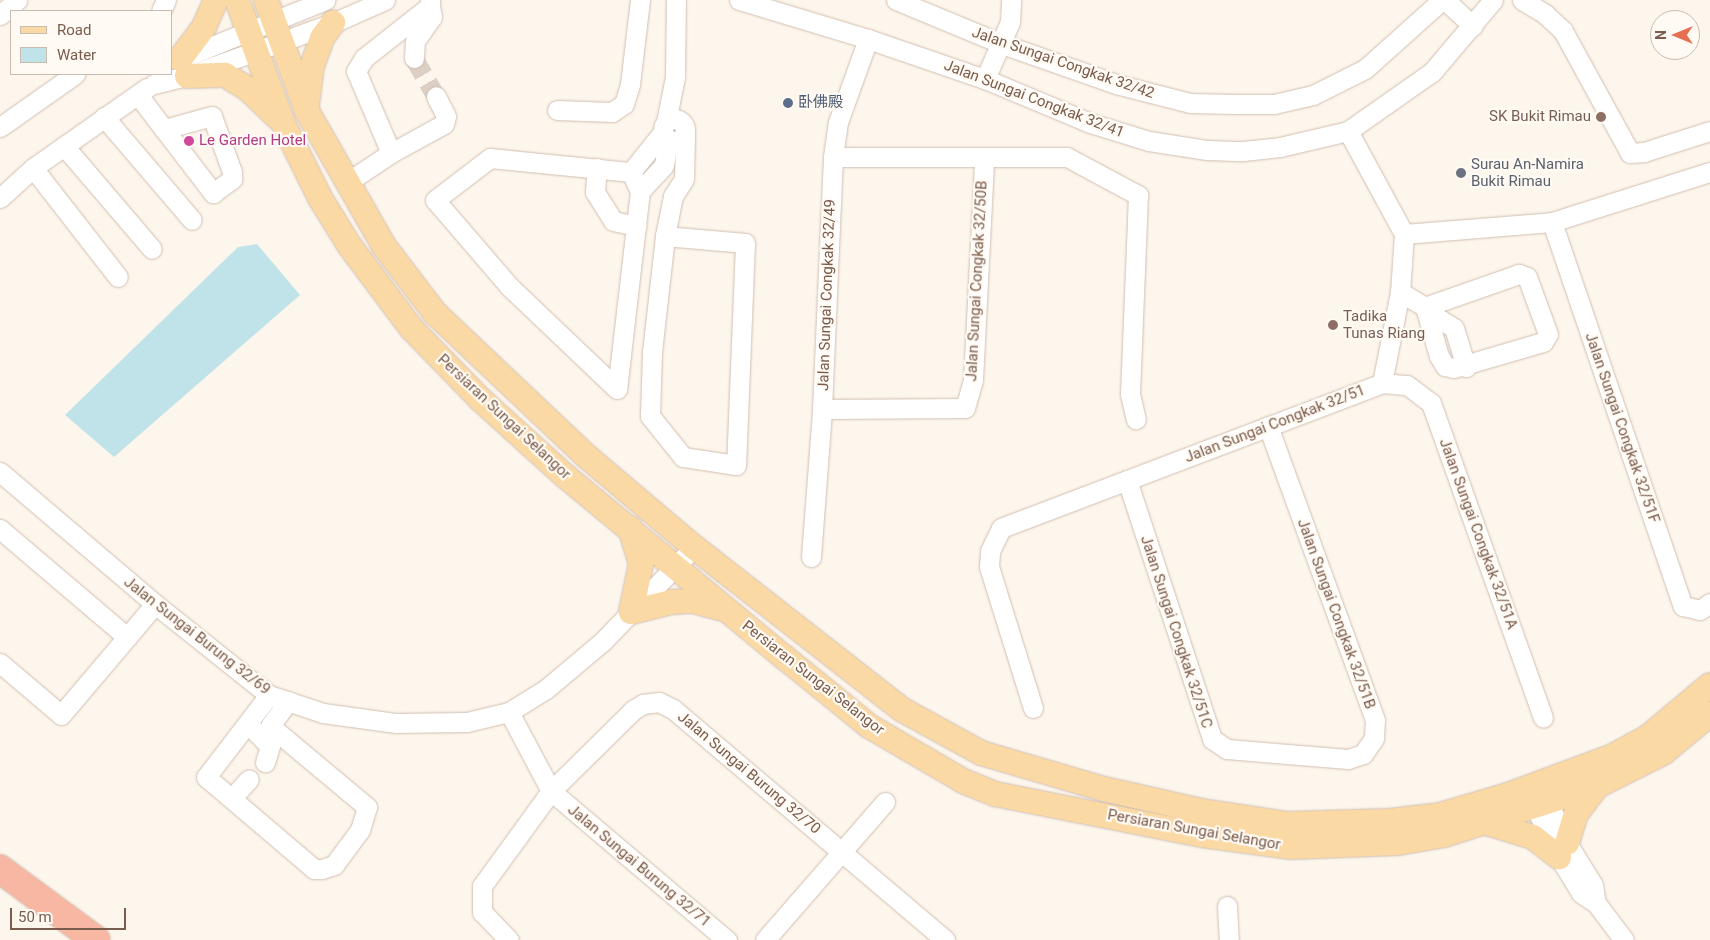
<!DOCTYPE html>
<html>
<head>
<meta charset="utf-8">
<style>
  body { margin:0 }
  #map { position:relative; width:1710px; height:940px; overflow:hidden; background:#fdf6ec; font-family:Roboto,"Noto Sans SC",sans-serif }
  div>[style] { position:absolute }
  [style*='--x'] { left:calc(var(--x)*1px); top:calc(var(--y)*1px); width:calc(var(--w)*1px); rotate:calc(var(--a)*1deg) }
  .water>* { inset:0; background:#bfe3e8 }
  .minor-tunnel>* { height:19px; margin-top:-9.5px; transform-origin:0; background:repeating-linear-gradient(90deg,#dcd0c4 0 19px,transparent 0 28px) }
  .roads { filter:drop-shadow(0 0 1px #d1beb0) drop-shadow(0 0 1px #d1beb0) }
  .minor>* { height:19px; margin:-9.5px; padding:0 9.5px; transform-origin:9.5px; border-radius:9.5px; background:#fff }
  .minor>.ring { margin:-9.5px; padding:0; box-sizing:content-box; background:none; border:19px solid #fff; border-radius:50% }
  .major>* { height:24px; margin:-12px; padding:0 12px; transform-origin:12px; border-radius:12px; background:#fbd9a5 }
  .highway>* { height:28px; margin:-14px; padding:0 14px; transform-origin:14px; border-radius:14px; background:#f7b7a3 }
  .dots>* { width:14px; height:14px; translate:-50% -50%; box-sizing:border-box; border:2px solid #fffaf3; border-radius:50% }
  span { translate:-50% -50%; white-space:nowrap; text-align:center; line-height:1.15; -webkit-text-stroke:4.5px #fffaf3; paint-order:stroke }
  .street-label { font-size:15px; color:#7a5c4d }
  .service-label { font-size:15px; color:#4e5e75 }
  .left { translate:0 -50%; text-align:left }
  .education-label { font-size:15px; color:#785e54 }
  .right { translate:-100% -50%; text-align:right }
  .hotel-label { font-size:15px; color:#b23c85 }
  .worship-label { font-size:15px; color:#5b616d }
  .legend { position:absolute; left:10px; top:10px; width:162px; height:65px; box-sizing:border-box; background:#fffaf3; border:1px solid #cabbb1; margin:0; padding:6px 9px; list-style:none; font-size:15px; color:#7a5c4d }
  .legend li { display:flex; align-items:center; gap:10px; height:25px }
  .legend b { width:25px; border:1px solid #cabbb1 }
  .north { position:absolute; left:1650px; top:10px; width:50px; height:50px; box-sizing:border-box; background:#fffaf3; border:1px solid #cabbb1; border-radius:50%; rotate:270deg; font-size:14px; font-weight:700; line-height:20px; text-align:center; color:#7a5c4d }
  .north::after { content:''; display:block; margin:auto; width:18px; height:22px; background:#e76f51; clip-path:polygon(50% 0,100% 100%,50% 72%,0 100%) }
  .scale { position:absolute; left:10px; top:908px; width:116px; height:22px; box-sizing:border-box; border:2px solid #7a5c4d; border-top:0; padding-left:6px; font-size:15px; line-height:18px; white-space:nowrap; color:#7a5c4d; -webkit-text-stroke:4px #fffaf3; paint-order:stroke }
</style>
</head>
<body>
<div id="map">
  <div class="water">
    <div style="clip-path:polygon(257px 244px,300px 295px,114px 457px,65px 415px,238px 247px)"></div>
  </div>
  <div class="minor-tunnel">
    <div style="--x:414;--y:58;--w:44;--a:59.9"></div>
  </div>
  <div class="roads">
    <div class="minor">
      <div style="--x:739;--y:0;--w:135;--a:16.8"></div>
      <div style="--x:868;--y:39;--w:124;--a:18.9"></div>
      <div style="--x:985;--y:79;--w:114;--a:22.7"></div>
      <div style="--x:1090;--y:123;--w:62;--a:17"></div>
      <div style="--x:1149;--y:141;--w:59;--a:8.8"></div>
      <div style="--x:1207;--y:150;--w:36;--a:2"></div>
      <div style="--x:1243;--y:151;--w:37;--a:-6"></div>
      <div style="--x:1280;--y:147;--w:70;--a:-13.2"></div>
      <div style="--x:1348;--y:131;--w:103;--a:-35.1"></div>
      <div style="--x:1432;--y:72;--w:94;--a:-49.7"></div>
      <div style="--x:896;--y:0;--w:115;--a:22.5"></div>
      <div style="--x:1002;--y:44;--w:121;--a:19.3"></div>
      <div style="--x:1116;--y:84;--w:76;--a:14.4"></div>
      <div style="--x:1190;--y:103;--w:45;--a:1.3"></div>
      <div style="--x:1235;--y:104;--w:39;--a:0"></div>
      <div style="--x:1274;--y:104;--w:40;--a:-13"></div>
      <div style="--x:1313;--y:95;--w:58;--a:-26.6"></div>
      <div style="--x:1365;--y:69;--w:103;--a:-41.9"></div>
      <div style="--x:1445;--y:0;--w:38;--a:43"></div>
      <div style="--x:1522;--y:0;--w:27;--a:31"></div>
      <div style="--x:1545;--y:14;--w:25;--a:43"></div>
      <div style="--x:1563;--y:31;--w:139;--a:61.2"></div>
      <div style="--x:1630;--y:153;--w:14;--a:-4"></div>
      <div style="--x:1644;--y:152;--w:69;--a:-17.7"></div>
      <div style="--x:161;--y:11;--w:12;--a:-66"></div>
      <div style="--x:0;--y:15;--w:23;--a:-41"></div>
      <div style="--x:414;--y:58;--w:17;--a:-87"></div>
      <div style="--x:415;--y:41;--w:29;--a:-55"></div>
      <div style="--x:432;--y:17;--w:11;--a:-100"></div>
      <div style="--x:180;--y:59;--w:157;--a:-22.1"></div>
      <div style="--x:985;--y:79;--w:62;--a:-66.3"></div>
      <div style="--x:1010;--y:22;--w:22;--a:-87"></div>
      <div style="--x:154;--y:84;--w:34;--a:-14"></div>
      <div style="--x:187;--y:76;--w:155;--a:-20"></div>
      <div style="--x:333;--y:23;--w:57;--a:-23.9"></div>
      <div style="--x:138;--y:95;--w:43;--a:52.6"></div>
      <div style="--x:164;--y:129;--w:81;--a:52.6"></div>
      <div style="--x:213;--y:193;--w:24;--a:-36"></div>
      <div style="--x:232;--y:179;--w:7;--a:-90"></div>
      <div style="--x:232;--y:172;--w:59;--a:-109.7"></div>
      <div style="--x:212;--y:116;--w:50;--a:164.8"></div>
      <div style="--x:557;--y:110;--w:55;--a:2.1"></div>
      <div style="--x:612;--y:112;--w:14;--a:-34"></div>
      <div style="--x:624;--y:104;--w:21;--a:-73"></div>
      <div style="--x:630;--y:84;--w:85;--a:-83.2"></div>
      <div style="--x:104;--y:117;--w:135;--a:49.5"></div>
      <div class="ring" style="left:663px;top:119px;width:3px;height:3px"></div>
      <div style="--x:666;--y:122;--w:46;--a:-78.7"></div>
      <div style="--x:675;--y:77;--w:77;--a:-89.3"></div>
      <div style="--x:0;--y:127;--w:92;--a:-35.2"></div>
      <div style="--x:1348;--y:131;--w:117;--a:61.5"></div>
      <div style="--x:1404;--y:234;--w:58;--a:93.9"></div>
      <div style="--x:1400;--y:292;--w:93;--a:101.2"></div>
      <div style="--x:64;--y:146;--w:135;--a:49.5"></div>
      <div style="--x:391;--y:153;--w:60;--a:-28.7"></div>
      <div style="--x:444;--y:124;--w:8;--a:-76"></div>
      <div style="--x:446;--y:116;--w:22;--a:-117"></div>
      <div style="--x:833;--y:157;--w:234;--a:0"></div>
      <div style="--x:1067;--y:157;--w:81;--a:28.2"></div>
      <div style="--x:1138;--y:195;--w:199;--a:92.3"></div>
      <div style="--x:1130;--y:394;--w:26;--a:77"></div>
      <div style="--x:490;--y:158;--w:142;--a:5.7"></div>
      <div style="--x:631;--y:172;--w:21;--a:65"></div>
      <div style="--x:640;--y:191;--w:199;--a:96.6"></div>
      <div style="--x:617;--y:389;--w:149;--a:-136.4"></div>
      <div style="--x:509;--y:286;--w:113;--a:-130.7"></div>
      <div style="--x:435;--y:200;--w:69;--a:-37.4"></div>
      <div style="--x:33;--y:168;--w:138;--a:52.1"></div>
      <div style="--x:597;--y:168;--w:24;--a:95"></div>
      <div style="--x:595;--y:192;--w:34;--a:58"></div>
      <div style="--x:613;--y:221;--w:24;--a:12"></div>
      <div style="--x:631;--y:172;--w:51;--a:-51.3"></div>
      <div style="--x:346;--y:183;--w:54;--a:-33.7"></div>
      <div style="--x:391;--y:153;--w:89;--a:-113.1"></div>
      <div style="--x:356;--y:71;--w:15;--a:-58"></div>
      <div style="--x:364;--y:58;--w:84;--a:-38.2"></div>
      <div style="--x:430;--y:6;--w:6;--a:-90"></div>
      <div style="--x:640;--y:191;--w:35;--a:-47"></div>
      <div style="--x:664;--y:165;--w:25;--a:-81"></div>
      <div style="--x:0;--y:198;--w:45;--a:-42.3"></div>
      <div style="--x:33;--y:168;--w:139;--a:-35.1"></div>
      <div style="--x:1552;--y:222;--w:406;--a:71.2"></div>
      <div style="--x:1683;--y:606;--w:17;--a:13"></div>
      <div style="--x:1700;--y:610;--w:12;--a:-35"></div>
      <div style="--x:1404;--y:234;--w:148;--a:-4.6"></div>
      <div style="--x:1552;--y:222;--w:166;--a:-17.6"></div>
      <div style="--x:665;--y:236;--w:80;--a:5"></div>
      <div style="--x:745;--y:243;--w:222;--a:92.3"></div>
      <div style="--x:736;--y:465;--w:54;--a:-171.4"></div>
      <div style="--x:683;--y:457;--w:53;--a:-128.8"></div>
      <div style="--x:650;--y:416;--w:64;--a:-88.2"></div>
      <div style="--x:652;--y:352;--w:117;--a:-83.6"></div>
      <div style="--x:665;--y:236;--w:41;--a:-78.7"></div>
      <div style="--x:673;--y:196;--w:20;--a:-57"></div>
      <div style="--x:684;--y:179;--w:45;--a:-88.7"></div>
      <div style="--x:1400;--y:292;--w:29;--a:31"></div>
      <div style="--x:1425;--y:307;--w:51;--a:74.1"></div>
      <div style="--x:1439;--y:356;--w:12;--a:59"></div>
      <div style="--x:1445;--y:366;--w:9;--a:13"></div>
      <div style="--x:1454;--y:368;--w:93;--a:-16.3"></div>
      <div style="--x:1543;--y:342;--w:9;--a:-58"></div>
      <div style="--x:1548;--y:334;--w:61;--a:-110.2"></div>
      <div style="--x:1527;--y:277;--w:9;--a:-159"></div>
      <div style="--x:1519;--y:274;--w:100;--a:160.7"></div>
      <div style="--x:1429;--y:321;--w:12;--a:-5"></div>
      <div style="--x:1441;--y:320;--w:15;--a:32"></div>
      <div style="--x:1454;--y:328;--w:41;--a:72.9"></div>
      <div style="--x:822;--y:409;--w:143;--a:-0.4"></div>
      <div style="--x:965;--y:408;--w:29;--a:-74"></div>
      <div style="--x:973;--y:380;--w:220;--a:-87.1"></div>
      <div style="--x:0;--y:472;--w:204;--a:40.4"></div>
      <div style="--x:155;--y:604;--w:146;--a:38.6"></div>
      <div style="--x:269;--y:695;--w:57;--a:18.4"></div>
      <div style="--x:323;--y:713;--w:74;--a:7.8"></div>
      <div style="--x:396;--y:723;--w:71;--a:-0.8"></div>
      <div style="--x:467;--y:722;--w:43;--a:-13.4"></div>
      <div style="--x:509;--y:712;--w:44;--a:-31.9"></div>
      <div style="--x:546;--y:689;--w:73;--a:-40"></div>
      <div style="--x:602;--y:642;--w:132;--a:-45.9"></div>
      <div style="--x:1127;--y:480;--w:273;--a:71.8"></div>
      <div style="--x:1212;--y:739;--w:18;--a:34"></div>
      <div style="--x:1227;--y:749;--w:121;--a:4.7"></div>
      <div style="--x:1348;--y:759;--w:16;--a:-18"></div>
      <div style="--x:1363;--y:754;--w:19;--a:-55"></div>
      <div style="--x:1374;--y:738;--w:18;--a:-87"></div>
      <div style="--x:1375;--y:720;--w:313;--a:-110"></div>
      <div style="--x:0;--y:529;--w:167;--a:40.4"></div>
      <div style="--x:811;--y:557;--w:148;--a:-85.7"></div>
      <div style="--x:822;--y:409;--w:252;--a:-87.5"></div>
      <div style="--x:833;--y:157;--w:35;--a:-82"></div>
      <div style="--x:838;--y:122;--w:88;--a:-70.1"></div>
      <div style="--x:0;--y:663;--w:80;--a:40.4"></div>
      <div style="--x:61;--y:715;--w:145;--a:-49.7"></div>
      <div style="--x:269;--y:695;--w:103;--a:127.5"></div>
      <div style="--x:206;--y:777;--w:142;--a:40.4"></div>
      <div style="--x:314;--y:869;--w:8;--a:0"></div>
      <div style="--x:322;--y:869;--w:13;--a:-18"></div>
      <div style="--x:334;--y:865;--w:44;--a:-53.4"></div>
      <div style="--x:360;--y:830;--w:24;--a:-73"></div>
      <div style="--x:367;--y:807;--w:126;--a:-140.1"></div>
      <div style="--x:270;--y:726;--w:31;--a:-54"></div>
      <div style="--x:1033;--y:708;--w:148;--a:-107.3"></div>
      <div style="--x:989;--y:567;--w:16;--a:-86"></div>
      <div style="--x:990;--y:551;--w:25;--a:-64"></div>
      <div style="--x:1001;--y:528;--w:408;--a:-20.8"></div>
      <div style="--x:1382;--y:383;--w:25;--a:5"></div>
      <div style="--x:1407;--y:385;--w:30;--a:37"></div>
      <div style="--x:1431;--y:403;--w:334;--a:70.4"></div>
      <div style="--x:509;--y:712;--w:89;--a:62"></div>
      <div style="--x:551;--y:791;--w:231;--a:40.3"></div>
      <div style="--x:248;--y:724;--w:31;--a:45"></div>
      <div style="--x:270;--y:746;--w:17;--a:107"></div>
      <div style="--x:1542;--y:789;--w:60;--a:65.2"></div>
      <div style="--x:1567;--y:843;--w:49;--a:58.2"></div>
      <div style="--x:1593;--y:885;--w:18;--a:81"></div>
      <div style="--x:1529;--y:794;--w:70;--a:64.5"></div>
      <div style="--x:1559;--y:857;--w:42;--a:58.6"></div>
      <div style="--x:1581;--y:893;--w:18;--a:34"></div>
      <div style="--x:1596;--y:903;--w:46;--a:52.9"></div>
      <div style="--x:232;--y:798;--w:25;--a:-48"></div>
      <div style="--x:1227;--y:906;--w:34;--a:87"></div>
      <div style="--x:509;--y:940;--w:39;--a:-134"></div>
      <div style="--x:482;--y:912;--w:26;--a:-90"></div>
      <div style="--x:482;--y:886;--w:117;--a:-54"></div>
      <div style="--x:551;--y:791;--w:115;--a:-44.6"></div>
      <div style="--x:633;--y:710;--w:12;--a:-31"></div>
      <div style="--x:643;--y:704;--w:16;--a:-7"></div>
      <div style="--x:659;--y:702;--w:16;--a:27"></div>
      <div style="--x:673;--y:709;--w:357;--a:40.3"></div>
      <div style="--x:765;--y:940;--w:183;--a:-49"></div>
    </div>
    <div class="major">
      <div style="--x:237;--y:0;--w:129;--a:69.6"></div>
      <div style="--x:282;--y:121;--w:86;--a:63.7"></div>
      <div style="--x:320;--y:198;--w:55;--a:58.3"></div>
      <div style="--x:349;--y:245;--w:104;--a:53.2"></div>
      <div style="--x:411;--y:328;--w:100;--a:45.8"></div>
      <div style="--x:481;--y:400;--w:113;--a:42.1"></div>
      <div style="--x:565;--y:476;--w:284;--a:39.6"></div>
      <div style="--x:784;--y:657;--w:109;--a:39.1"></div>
      <div style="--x:869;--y:726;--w:109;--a:30.3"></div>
      <div style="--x:963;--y:781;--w:35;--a:22"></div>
      <div style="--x:995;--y:794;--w:211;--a:11.2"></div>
      <div style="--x:1202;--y:835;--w:90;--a:7.7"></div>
      <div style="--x:1291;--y:847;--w:107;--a:-2.1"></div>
      <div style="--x:1398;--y:843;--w:47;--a:-9.9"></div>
      <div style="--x:1444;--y:835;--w:161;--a:-17.8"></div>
      <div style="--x:1597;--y:786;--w:74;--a:-26.6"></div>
      <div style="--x:1663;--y:753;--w:61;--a:-39.7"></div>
      <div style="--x:266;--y:0;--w:118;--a:69.7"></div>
      <div style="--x:307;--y:111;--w:155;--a:60.3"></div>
      <div style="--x:384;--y:246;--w:84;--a:52.7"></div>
      <div style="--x:435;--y:313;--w:207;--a:43.4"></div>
      <div style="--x:585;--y:455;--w:143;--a:40.2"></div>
      <div style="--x:694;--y:547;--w:263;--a:38"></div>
      <div style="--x:901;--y:709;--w:91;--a:28.8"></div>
      <div style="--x:981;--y:753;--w:128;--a:16.3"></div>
      <div style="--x:1104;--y:789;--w:100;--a:12.7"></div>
      <div style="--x:1202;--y:811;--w:87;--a:8.6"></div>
      <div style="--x:1288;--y:824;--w:102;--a:-1.7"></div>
      <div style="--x:1390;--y:821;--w:50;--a:-6.8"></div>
      <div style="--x:1440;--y:815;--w:71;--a:-16.4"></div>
      <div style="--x:1508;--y:795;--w:110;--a:-20.3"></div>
      <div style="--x:1611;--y:757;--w:42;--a:-28.4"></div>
      <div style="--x:1648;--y:737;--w:81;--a:-40"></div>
      <div style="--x:180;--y:59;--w:40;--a:-53"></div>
      <div style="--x:204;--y:27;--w:30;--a:-66"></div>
      <div style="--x:187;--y:76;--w:38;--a:-2"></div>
      <div style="--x:225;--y:75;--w:26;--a:31"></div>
      <div style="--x:247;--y:88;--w:42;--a:44"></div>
      <div style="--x:307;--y:105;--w:39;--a:-83"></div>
      <div style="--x:312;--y:66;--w:30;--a:-70"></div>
      <div style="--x:322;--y:38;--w:19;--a:-54"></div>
      <div style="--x:630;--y:528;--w:38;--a:73"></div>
      <div style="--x:641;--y:564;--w:49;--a:101.8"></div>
      <div style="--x:631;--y:612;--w:41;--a:-14"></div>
      <div style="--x:671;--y:602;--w:22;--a:-3"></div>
      <div style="--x:693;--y:601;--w:30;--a:15"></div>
      <div style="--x:1487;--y:823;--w:48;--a:16.9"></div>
      <div style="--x:1533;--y:837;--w:33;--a:38"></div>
      <div style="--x:1567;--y:843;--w:30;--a:-73"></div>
      <div style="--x:1576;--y:814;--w:35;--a:-53"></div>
    </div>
    <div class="highway">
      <div style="--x:0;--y:869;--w:119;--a:36.5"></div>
    </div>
  </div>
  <div class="dots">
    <div style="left:788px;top:103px;background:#5c6f8a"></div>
    <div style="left:1601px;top:117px;background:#8d6e63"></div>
    <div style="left:189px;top:141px;background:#d1479c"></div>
    <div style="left:1461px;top:173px;background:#6b7280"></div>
    <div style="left:1333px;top:325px;background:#8d6e63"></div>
  </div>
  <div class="street-label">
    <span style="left:1063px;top:63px;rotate:19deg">Jalan Sungai Congkak 32/42</span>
    <span style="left:1034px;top:99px;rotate:21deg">Jalan Sungai Congkak 32/41</span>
    <span style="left:977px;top:281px;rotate:-87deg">Jalan Sungai Congkak 32/50B</span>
    <span style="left:827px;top:295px;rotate:-88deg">Jalan Sungai Congkak 32/49</span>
    <span style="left:504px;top:417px;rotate:43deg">Persiaran Sungai Selangor</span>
    <span style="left:1275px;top:424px;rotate:-21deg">Jalan Sungai Congkak 32/51</span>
    <span style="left:1622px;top:428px;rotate:71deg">Jalan Sungai Congkak 32/51F</span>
    <span style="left:1478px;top:534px;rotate:70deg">Jalan Sungai Congkak 32/51A</span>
    <span style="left:1336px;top:614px;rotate:70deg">Jalan Sungai Congkak 32/51B</span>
    <span style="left:1176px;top:632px;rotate:72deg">Jalan Sungai Congkak 32/51C</span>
    <span style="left:197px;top:636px;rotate:38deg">Jalan Sungai Burung 32/69</span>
    <span style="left:813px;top:678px;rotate:38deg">Persiaran Sungai Selangor</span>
    <span style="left:749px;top:773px;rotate:40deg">Jalan Sungai Burung 32/70</span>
    <span style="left:1194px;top:830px;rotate:10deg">Persiaran Sungai Selangor</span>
    <span style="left:639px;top:866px;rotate:40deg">Jalan Sungai Burung 32/71</span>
  </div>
  <div class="service-label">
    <span class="left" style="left:798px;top:103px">卧佛殿</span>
  </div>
  <div class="education-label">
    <span class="right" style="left:1591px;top:117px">SK Bukit Rimau</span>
    <span class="left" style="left:1343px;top:325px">Tadika<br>Tunas Riang</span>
  </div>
  <div class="hotel-label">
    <span class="left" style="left:199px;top:141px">Le Garden Hotel</span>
  </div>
  <div class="worship-label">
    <span class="left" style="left:1471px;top:173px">Surau An-Namira<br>Bukit Rimau</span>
  </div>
  <ul class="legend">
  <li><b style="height:6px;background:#fbd9a5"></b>Road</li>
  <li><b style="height:14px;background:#bfe3e8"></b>Water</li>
  </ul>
  <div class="north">N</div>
  <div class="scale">50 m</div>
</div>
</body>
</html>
